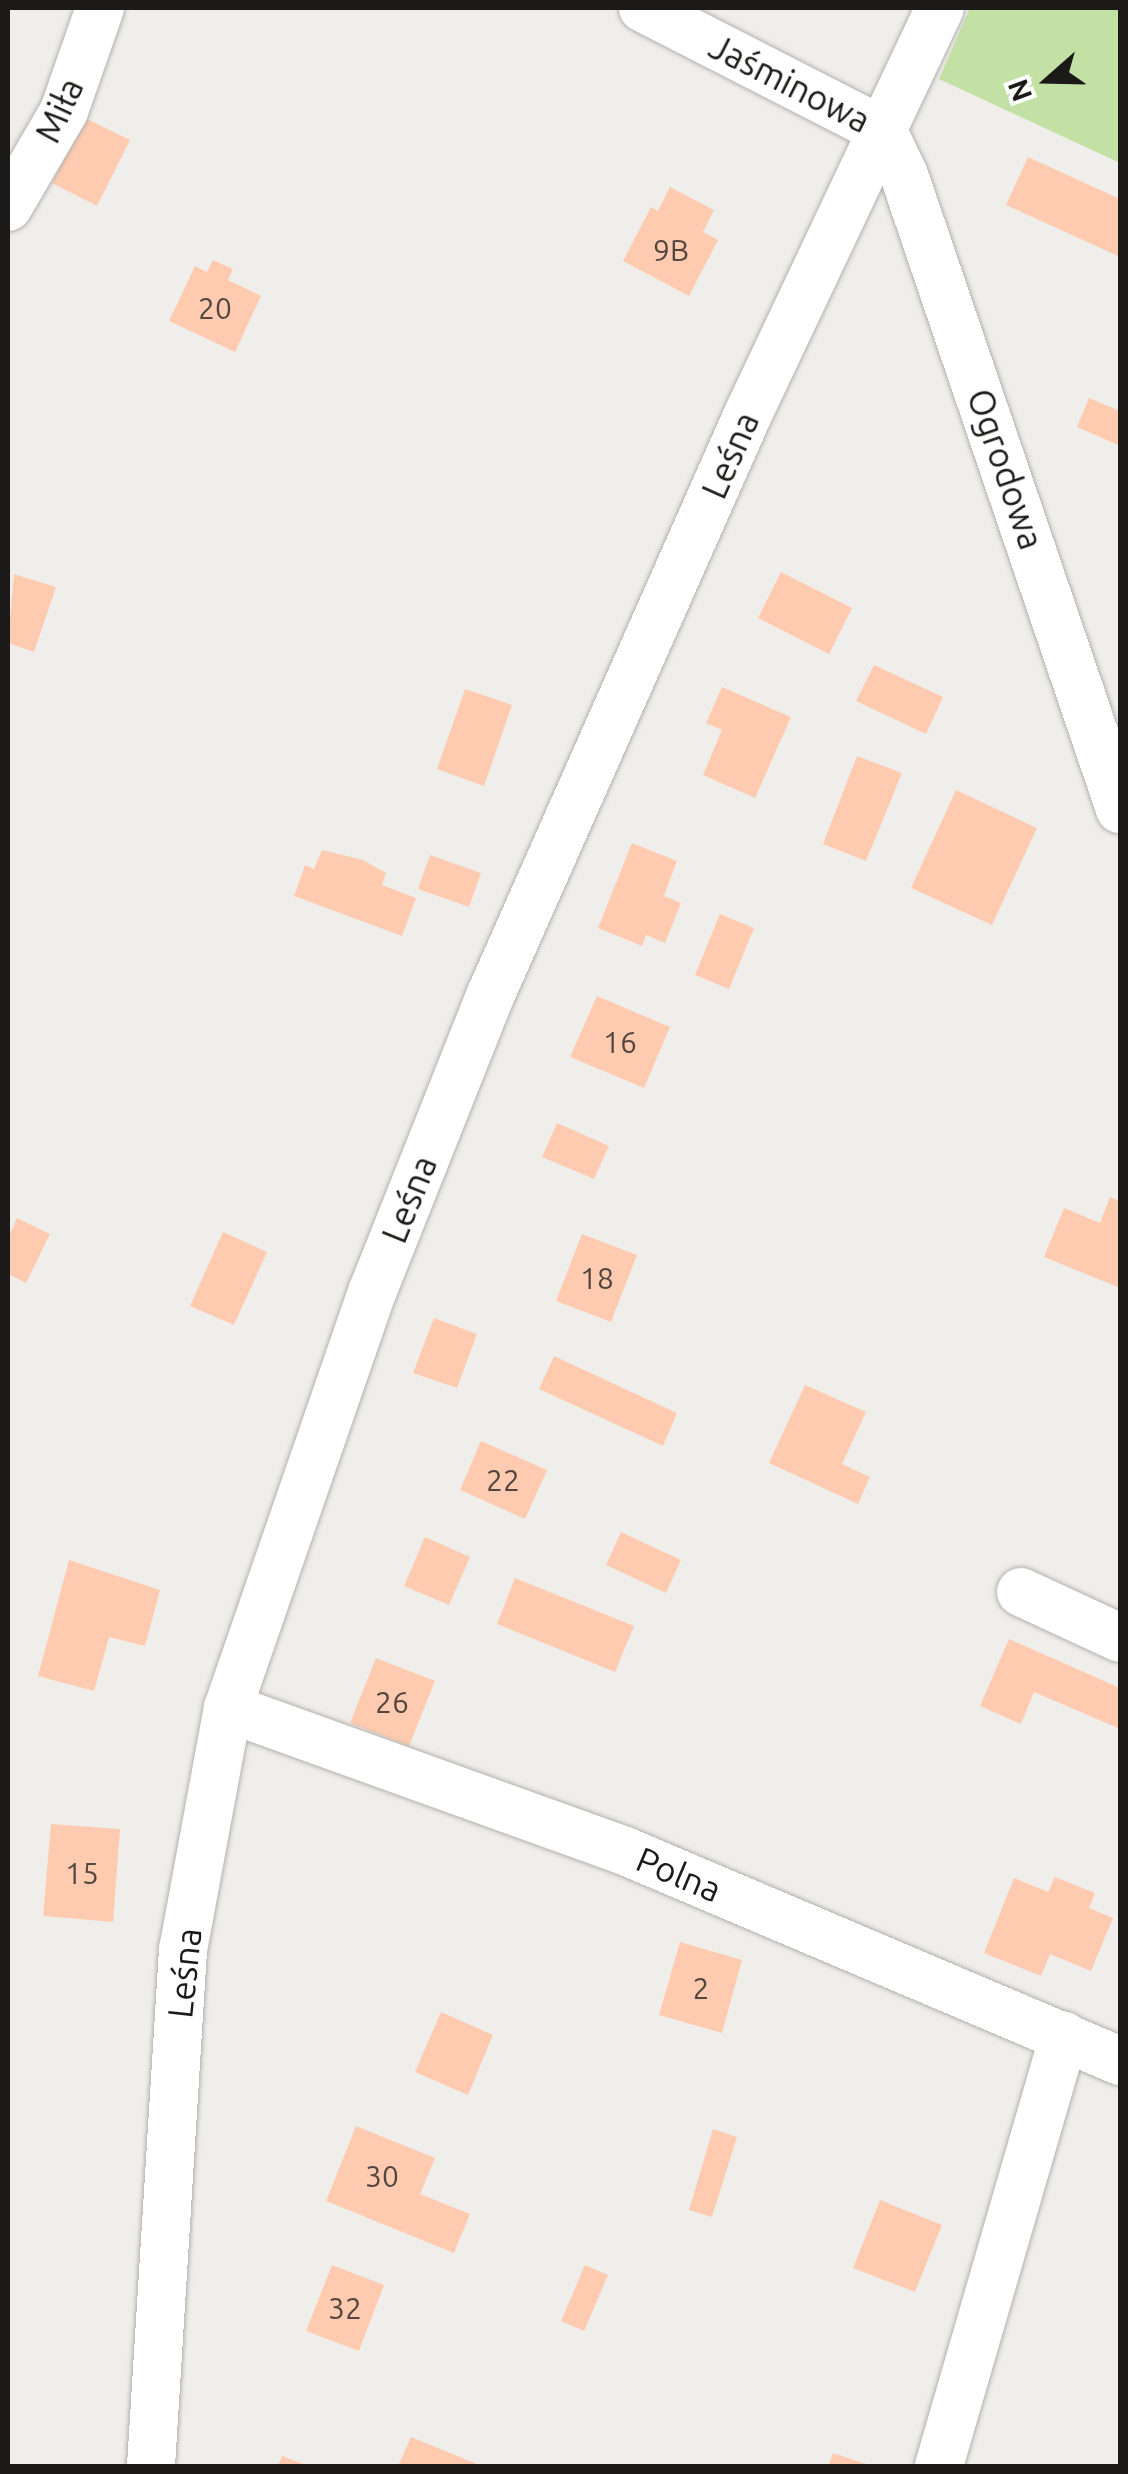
<!DOCTYPE html>
<html>
<head>
<meta charset="utf-8">
<style>
  body { margin:0 }
  #map { position:relative; width:1128px; height:2474px; overflow:hidden; background:#efeeea; font-family:Ubuntu,sans-serif }
  div>[style] { position:absolute }
  [style*='--x'] { left:calc(var(--x)*1px); top:calc(var(--y)*1px); width:calc(var(--w)*1px); rotate:calc(var(--a)*1deg) }
  .green>* { inset:0; background:#c4e1a5 }
  .building>* { inset:0; background:#fecbb0 }
  .roads { filter:drop-shadow(0 0 2px #b2b1ad) drop-shadow(0 0 2px #b2b1ad) }
  .minor>* { height:48px; margin:-24px; padding:0 24px; transform-origin:24px; border-radius:24px; background:#fff }
  span { translate:-50% -50%; white-space:nowrap; text-align:center; line-height:1.15; -webkit-text-stroke:8px #fff; paint-order:stroke }
  .number-label { font-size:30px; color:#54463f }
  .number-label span { -webkit-text-stroke-width:0 }
  .street-label { font-size:35px; color:#1b1a19 }
  .frame { position:absolute; inset:0; border:10px solid #1b1a19; pointer-events:none }
  .north { position:absolute; left:998px; top:30px; width:100px; height:100px; -webkit-text-stroke:8px #fff; paint-order:stroke; rotate:250deg; font-size:28px; font-weight:700; line-height:40px; text-align:center; color:#1b1a19 }
  .north::after { content:''; display:block; margin:auto; width:35px; height:45px; background:#1b1a19; clip-path:polygon(50% 0,100% 100%,50% 72%,0 100%) }
</style>
</head>
<body>
<div id="map">
  <div class="green">
    <div style="clip-path:polygon(970px 8px,1120px 8px,1120px 163px,939px 79px)"></div>
  </div>
  <div class="building">
    <div style="clip-path:polygon(85px 118px,130px 140px,97px 206px,52px 183px)"></div>
    <div style="clip-path:polygon(1028px 157px,1120px 199px,1120px 257px,1006px 205px)"></div>
    <div style="clip-path:polygon(670px 187px,714px 210px,703px 232px,718px 240px,689px 296px,623px 261px,651px 207px,658px 211px)"></div>
    <div style="clip-path:polygon(213px 260px,233px 269px,228px 280px,261px 296px,235px 352px,169px 321px,195px 266px,207px 272px)"></div>
    <div style="clip-path:polygon(1089px 398px,1120px 411px,1120px 446px,1077px 427px)"></div>
    <div style="clip-path:polygon(781px 572px,852px 608px,829px 654px,758px 618px)"></div>
    <div style="clip-path:polygon(14px 574px,56px 587px,34px 652px,8px 643px)"></div>
    <div style="clip-path:polygon(874px 665px,943px 697px,926px 734px,856px 701px)"></div>
    <div style="clip-path:polygon(722px 687px,791px 717px,755px 798px,703px 775px,722px 730px,706px 723px)"></div>
    <div style="clip-path:polygon(465px 689px,512px 705px,484px 786px,437px 769px)"></div>
    <div style="clip-path:polygon(857px 756px,902px 773px,866px 861px,823px 844px)"></div>
    <div style="clip-path:polygon(956px 790px,1037px 828px,992px 925px,911px 888px)"></div>
    <div style="clip-path:polygon(632px 843px,677px 861px,664px 896px,681px 903px,665px 943px,646px 935px,642px 946px,598px 928px)"></div>
    <div style="clip-path:polygon(322px 850px,363px 860px,386px 873px,382px 885px,416px 898px,402px 936px,294px 896px,305px 865px,314px 869px)"></div>
    <div style="clip-path:polygon(430px 855px,481px 873px,469px 907px,418px 889px)"></div>
    <div style="clip-path:polygon(720px 914px,754px 928px,729px 989px,695px 975px)"></div>
    <div style="clip-path:polygon(597px 996px,670px 1027px,644px 1088px,570px 1057px)"></div>
    <div style="clip-path:polygon(557px 1123px,609px 1146px,594px 1179px,542px 1157px)"></div>
    <div style="clip-path:polygon(1110px 1197px,1120px 1201px,1120px 1288px,1044px 1257px,1064px 1208px,1100px 1223px)"></div>
    <div style="clip-path:polygon(17px 1218px,50px 1234px,26px 1283px,8px 1274px,8px 1238px)"></div>
    <div style="clip-path:polygon(223px 1232px,267px 1252px,234px 1325px,190px 1306px)"></div>
    <div style="clip-path:polygon(582px 1234px,637px 1255px,611px 1322px,556px 1301px)"></div>
    <div style="clip-path:polygon(434px 1318px,477px 1334px,457px 1388px,413px 1373px)"></div>
    <div style="clip-path:polygon(554px 1356px,677px 1413px,663px 1446px,539px 1389px)"></div>
    <div style="clip-path:polygon(805px 1385px,866px 1412px,842px 1464px,870px 1477px,858px 1504px,769px 1463px)"></div>
    <div style="clip-path:polygon(481px 1441px,547px 1470px,525px 1519px,460px 1490px)"></div>
    <div style="clip-path:polygon(621px 1532px,681px 1560px,666px 1593px,606px 1565px)"></div>
    <div style="clip-path:polygon(425px 1537px,470px 1557px,449px 1605px,404px 1586px)"></div>
    <div style="clip-path:polygon(69px 1560px,160px 1590px,145px 1646px,109px 1637px,94px 1691px,38px 1676px)"></div>
    <div style="clip-path:polygon(515px 1578px,634px 1626px,615px 1672px,497px 1624px)"></div>
    <div style="clip-path:polygon(1009px 1639px,1120px 1688px,1118px 1728px,1034px 1692px,1021px 1724px,980px 1706px)"></div>
    <div style="clip-path:polygon(376px 1658px,435px 1681px,409px 1746px,350px 1723px)"></div>
    <div style="clip-path:polygon(51px 1824px,120px 1829px,113px 1922px,43px 1916px)"></div>
    <div style="clip-path:polygon(1055px 1877px,1095px 1893px,1089px 1908px,1113px 1918px,1091px 1971px,1050px 1954px,1041px 1976px,984px 1953px,1014px 1878px,1048px 1892px)"></div>
    <div style="clip-path:polygon(680px 1942px,742px 1960px,722px 2033px,659px 2015px)"></div>
    <div style="clip-path:polygon(441px 2012px,493px 2035px,468px 2095px,415px 2072px)"></div>
    <div style="clip-path:polygon(356px 2126px,435px 2158px,420px 2194px,470px 2214px,454px 2253px,326px 2201px)"></div>
    <div style="clip-path:polygon(713px 2129px,737px 2137px,712px 2217px,689px 2210px)"></div>
    <div style="clip-path:polygon(880px 2200px,942px 2225px,915px 2292px,853px 2268px)"></div>
    <div style="clip-path:polygon(332px 2265px,384px 2285px,359px 2351px,306px 2331px)"></div>
    <div style="clip-path:polygon(585px 2265px,608px 2275px,584px 2331px,561px 2321px)"></div>
    <div style="clip-path:polygon(411px 2437px,482px 2466px,398px 2466px)"></div>
    <div style="clip-path:polygon(833px 2453px,872px 2466px,828px 2466px)"></div>
    <div style="clip-path:polygon(282px 2456px,309px 2466px,278px 2466px)"></div>
  </div>
  <div class="roads">
    <div class="minor">
      <div style="--x:643;--y:8;--w:270;--a:27.1"></div>
      <div style="--x:883;--y:131;--w:49;--a:64.5"></div>
      <div style="--x:904;--y:175;--w:670;--a:71.19"></div>
      <div style="--x:8;--y:207;--w:111;--a:-59.7"></div>
      <div style="--x:64;--y:111;--w:109;--a:-70.7"></div>
      <div style="--x:1021;--y:1592;--w:109;--a:24.9"></div>
      <div style="--x:228;--y:1708;--w:422;--a:19.8"></div>
      <div style="--x:625;--y:1851;--w:538;--a:22.99"></div>
      <div style="--x:151;--y:2466;--w:517;--a:-86.45"></div>
      <div style="--x:183;--y:1950;--w:246;--a:-79.5"></div>
      <div style="--x:228;--y:1708;--w:442;--a:-70.9"></div>
      <div style="--x:373;--y:1290;--w:319;--a:-68.3"></div>
      <div style="--x:491;--y:994;--w:634;--a:-66.1"></div>
      <div style="--x:748;--y:414;--w:449;--a:-64.7"></div>
      <div style="--x:939;--y:2466;--w:448;--a:-73.8"></div>
    </div>
  </div>
  <div class="number-label">
    <span style="left:671px;top:250px">9B</span>
    <span style="left:215px;top:308px">20</span>
    <span style="left:620px;top:1042px">16</span>
    <span style="left:597px;top:1278px">18</span>
    <span style="left:503px;top:1480px">22</span>
    <span style="left:392px;top:1702px">26</span>
    <span style="left:82px;top:1873px">15</span>
    <span style="left:701px;top:1988px">2</span>
    <span style="left:382px;top:2176px">30</span>
    <span style="left:345px;top:2308px">32</span>
  </div>
  <div class="street-label">
    <span style="left:790px;top:83px;rotate:27deg">Jaśminowa</span>
    <span style="left:59px;top:110px;rotate:-65deg">Miła</span>
    <span style="left:730px;top:455px;rotate:-66deg">Leśna</span>
    <span style="left:1006px;top:469px;rotate:71deg">Ogrodowa</span>
    <span style="left:409px;top:1199px;rotate:-68deg">Leśna</span>
    <span style="left:679px;top:1874px;rotate:23deg">Polna</span>
    <span style="left:184px;top:1973px;rotate:-84deg">Leśna</span>
  </div>
  <div class="frame"></div>
  <div class="north">N</div>
</div>
</body>
</html>
